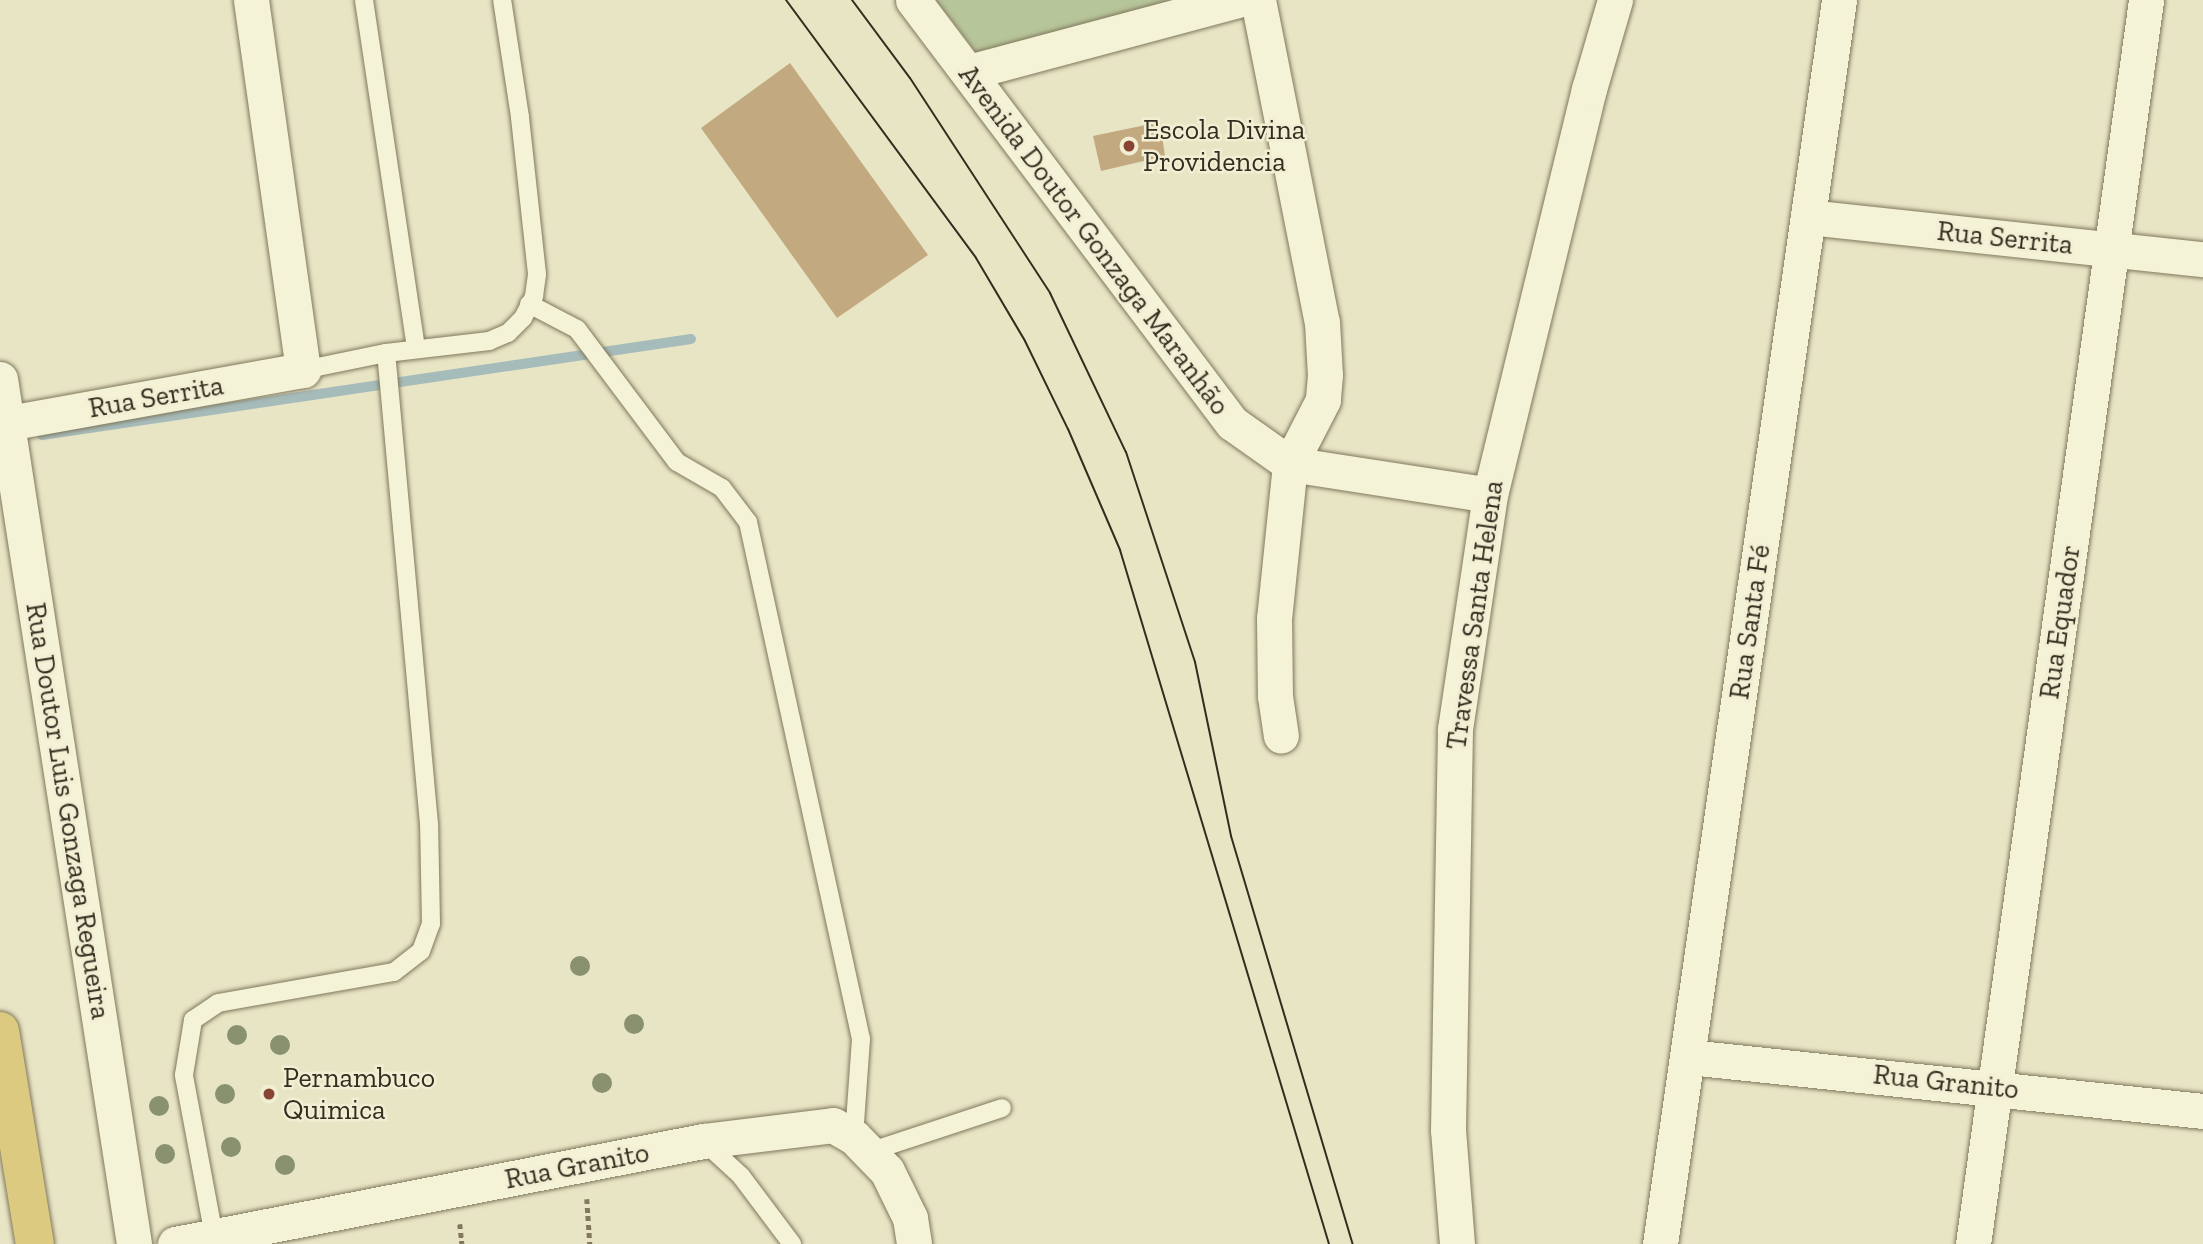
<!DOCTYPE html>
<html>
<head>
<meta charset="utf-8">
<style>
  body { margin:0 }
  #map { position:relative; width:2203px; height:1244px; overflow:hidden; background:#e8e5c5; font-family:"Zilla Slab",serif }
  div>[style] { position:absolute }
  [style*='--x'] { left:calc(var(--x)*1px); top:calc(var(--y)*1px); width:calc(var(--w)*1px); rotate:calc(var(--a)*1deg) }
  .green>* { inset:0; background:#b7c59a }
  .stream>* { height:10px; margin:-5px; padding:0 5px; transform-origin:5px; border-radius:5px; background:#a6bcba }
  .building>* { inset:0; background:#c2a97f }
  .path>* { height:4.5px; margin-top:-2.25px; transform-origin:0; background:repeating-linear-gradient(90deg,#81785d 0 5px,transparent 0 8.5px) }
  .roads { filter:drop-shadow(0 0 2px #81785d) drop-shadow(0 0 2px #81785d) }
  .service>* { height:18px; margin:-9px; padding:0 9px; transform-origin:9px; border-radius:9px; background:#f4f2d7 }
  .minor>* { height:35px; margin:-17.5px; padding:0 17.5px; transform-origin:17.5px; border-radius:17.5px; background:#f4f2d7 }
  .trunk>* { height:38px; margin:-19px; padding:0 19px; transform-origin:19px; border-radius:19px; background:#dbca80 }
  .tram>* { height:2px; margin:-1px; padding:0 1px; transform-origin:1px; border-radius:1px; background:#332d1f }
  .trees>* { width:20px; height:20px; margin:-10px; border-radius:50%; background:#89916f }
  .dots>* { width:19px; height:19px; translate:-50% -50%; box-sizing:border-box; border:4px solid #f1eed3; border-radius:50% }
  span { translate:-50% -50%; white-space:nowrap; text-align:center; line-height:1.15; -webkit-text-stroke:5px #f1eed3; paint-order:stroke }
  .poi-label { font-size:28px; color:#332d1f }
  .left { translate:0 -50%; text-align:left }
  .street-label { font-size:28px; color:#332d1f }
</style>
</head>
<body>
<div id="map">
  <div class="green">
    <div style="clip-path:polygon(936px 0,1214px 0,981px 59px)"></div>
  </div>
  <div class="stream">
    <div style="--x:42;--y:435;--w:656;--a:-8.41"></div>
  </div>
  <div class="building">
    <div style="clip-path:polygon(790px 63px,928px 255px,837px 318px,701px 128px)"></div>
    <div style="clip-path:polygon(1160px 122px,1165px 156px,1101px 171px,1093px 136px)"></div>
  </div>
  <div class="path">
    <div style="--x:587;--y:1199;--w:45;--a:86.2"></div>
    <div style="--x:460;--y:1224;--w:20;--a:84"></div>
  </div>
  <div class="roads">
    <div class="service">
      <div style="--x:364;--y:0;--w:353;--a:81.5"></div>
      <div style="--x:529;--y:304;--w:54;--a:27.5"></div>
      <div style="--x:577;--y:329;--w:166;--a:53.1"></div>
      <div style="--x:677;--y:462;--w:52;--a:30"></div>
      <div style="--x:722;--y:488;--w:43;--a:52.6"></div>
      <div style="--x:748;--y:522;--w:529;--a:77.67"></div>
      <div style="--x:861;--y:1039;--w:98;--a:94.1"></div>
      <div style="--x:303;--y:370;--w:85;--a:-11.6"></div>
      <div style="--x:386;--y:353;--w:104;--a:-6.6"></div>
      <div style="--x:489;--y:341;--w:21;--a:-23"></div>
      <div style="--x:508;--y:333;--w:21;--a:-45"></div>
      <div style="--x:523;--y:318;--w:25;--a:-63"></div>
      <div style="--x:534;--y:296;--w:22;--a:-82"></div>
      <div style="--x:537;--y:274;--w:158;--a:-96.2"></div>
      <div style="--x:520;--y:117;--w:118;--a:-98.7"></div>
      <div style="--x:703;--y:1141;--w:52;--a:42.6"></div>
      <div style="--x:741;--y:1176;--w:85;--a:53.1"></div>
      <div style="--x:869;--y:1152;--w:140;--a:-18.3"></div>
      <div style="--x:214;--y:1236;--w:164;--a:-100.6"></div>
      <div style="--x:184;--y:1075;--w:56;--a:-80.7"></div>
      <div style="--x:193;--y:1020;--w:30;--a:-34"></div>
      <div style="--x:218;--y:1003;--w:179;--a:-10"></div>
      <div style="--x:394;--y:972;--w:34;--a:-38"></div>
      <div style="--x:421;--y:951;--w:29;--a:-70"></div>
      <div style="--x:431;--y:924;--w:100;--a:-91.1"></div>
      <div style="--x:429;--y:824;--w:473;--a:-95.2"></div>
    </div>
    <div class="minor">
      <div style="--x:913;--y:0;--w:530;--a:52.98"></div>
      <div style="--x:1232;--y:423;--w:71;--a:35.3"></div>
      <div style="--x:1290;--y:464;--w:202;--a:8.8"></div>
      <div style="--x:1258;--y:0;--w:328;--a:78.8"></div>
      <div style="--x:1322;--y:322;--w:53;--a:86.8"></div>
      <div style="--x:1325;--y:375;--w:25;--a:95"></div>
      <div style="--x:1323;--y:400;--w:72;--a:117.3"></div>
      <div style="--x:1290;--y:464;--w:155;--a:95.9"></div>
      <div style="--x:1274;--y:618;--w:78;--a:89.3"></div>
      <div style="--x:1275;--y:696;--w:40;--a:81.5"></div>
      <div style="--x:969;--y:72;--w:278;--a:-15"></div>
      <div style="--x:1808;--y:217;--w:397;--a:6.1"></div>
      <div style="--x:0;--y:379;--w:875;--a:81.19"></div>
      <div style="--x:8;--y:423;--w:300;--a:-10.2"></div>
      <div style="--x:303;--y:370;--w:374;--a:-98"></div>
      <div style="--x:1689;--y:1057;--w:517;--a:6"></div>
      <div style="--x:175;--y:1244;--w:538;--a:-11.04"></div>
      <div style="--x:703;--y:1141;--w:131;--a:-7"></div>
      <div style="--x:833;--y:1125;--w:24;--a:30"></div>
      <div style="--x:854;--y:1137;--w:47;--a:45.9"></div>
      <div style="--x:887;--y:1171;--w:52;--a:63.9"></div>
      <div style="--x:910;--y:1218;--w:26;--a:81"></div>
      <div style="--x:1457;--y:1244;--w:114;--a:-94.5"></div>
      <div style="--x:1448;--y:1130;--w:401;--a:-89"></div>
      <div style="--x:1455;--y:729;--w:237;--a:-81.5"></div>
      <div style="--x:1490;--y:495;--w:418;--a:-76.3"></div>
      <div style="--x:1589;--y:89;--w:93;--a:-73.7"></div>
      <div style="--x:1660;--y:1244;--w:1257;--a:-81.81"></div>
      <div style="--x:1973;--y:1244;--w:1256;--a:-82.08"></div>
    </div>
    <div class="trunk">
      <div style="--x:0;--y:1031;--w:216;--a:80.7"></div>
    </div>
  </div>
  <div class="tram">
    <div style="--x:786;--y:0;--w:320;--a:53.6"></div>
    <div style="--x:976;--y:258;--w:96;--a:59.4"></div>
    <div style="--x:1025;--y:341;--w:98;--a:64"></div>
    <div style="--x:1068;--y:429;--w:132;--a:66.7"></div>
    <div style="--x:1120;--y:550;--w:725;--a:73.24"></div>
    <div style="--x:852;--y:0;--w:97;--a:53.4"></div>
    <div style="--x:910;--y:78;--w:257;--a:56.9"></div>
    <div style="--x:1050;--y:293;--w:176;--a:64.5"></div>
    <div style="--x:1126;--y:452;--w:221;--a:71.8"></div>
    <div style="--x:1195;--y:662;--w:178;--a:78.3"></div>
    <div style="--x:1231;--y:836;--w:426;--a:73.4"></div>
  </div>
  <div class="trees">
    <div style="left:580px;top:966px"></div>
    <div style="left:634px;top:1024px"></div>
    <div style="left:237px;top:1035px"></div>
    <div style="left:280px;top:1045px"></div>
    <div style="left:602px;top:1083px"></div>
    <div style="left:225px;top:1094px"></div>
    <div style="left:159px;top:1106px"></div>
    <div style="left:231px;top:1147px"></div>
    <div style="left:165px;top:1154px"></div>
    <div style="left:285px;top:1165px"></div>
  </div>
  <div class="dots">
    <div style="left:1129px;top:146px;background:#894534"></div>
    <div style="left:269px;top:1094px;background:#894534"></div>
  </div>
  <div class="poi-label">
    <span class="left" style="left:1143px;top:146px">Escola Divina<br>Providencia</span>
    <span class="left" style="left:283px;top:1094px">Pernambuco<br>Quimica</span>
  </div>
  <div class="street-label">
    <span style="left:2005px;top:238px;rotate:6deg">Rua Serrita</span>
    <span style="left:1094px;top:240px;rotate:53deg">Avenida Doutor Gonzaga Maranhão</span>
    <span style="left:156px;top:397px;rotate:-10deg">Rua Serrita</span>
    <span style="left:1475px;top:615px;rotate:-82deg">Travessa Santa Helena</span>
    <span style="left:1750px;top:622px;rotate:-82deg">Rua Santa Fé</span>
    <span style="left:2060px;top:622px;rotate:-82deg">Rua Equador</span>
    <span style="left:68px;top:811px;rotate:81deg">Rua Doutor Luis Gonzaga Regueira</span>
    <span style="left:1946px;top:1082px;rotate:6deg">Rua Granito</span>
    <span style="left:577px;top:1166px;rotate:-11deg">Rua Granito</span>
  </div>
</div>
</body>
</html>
